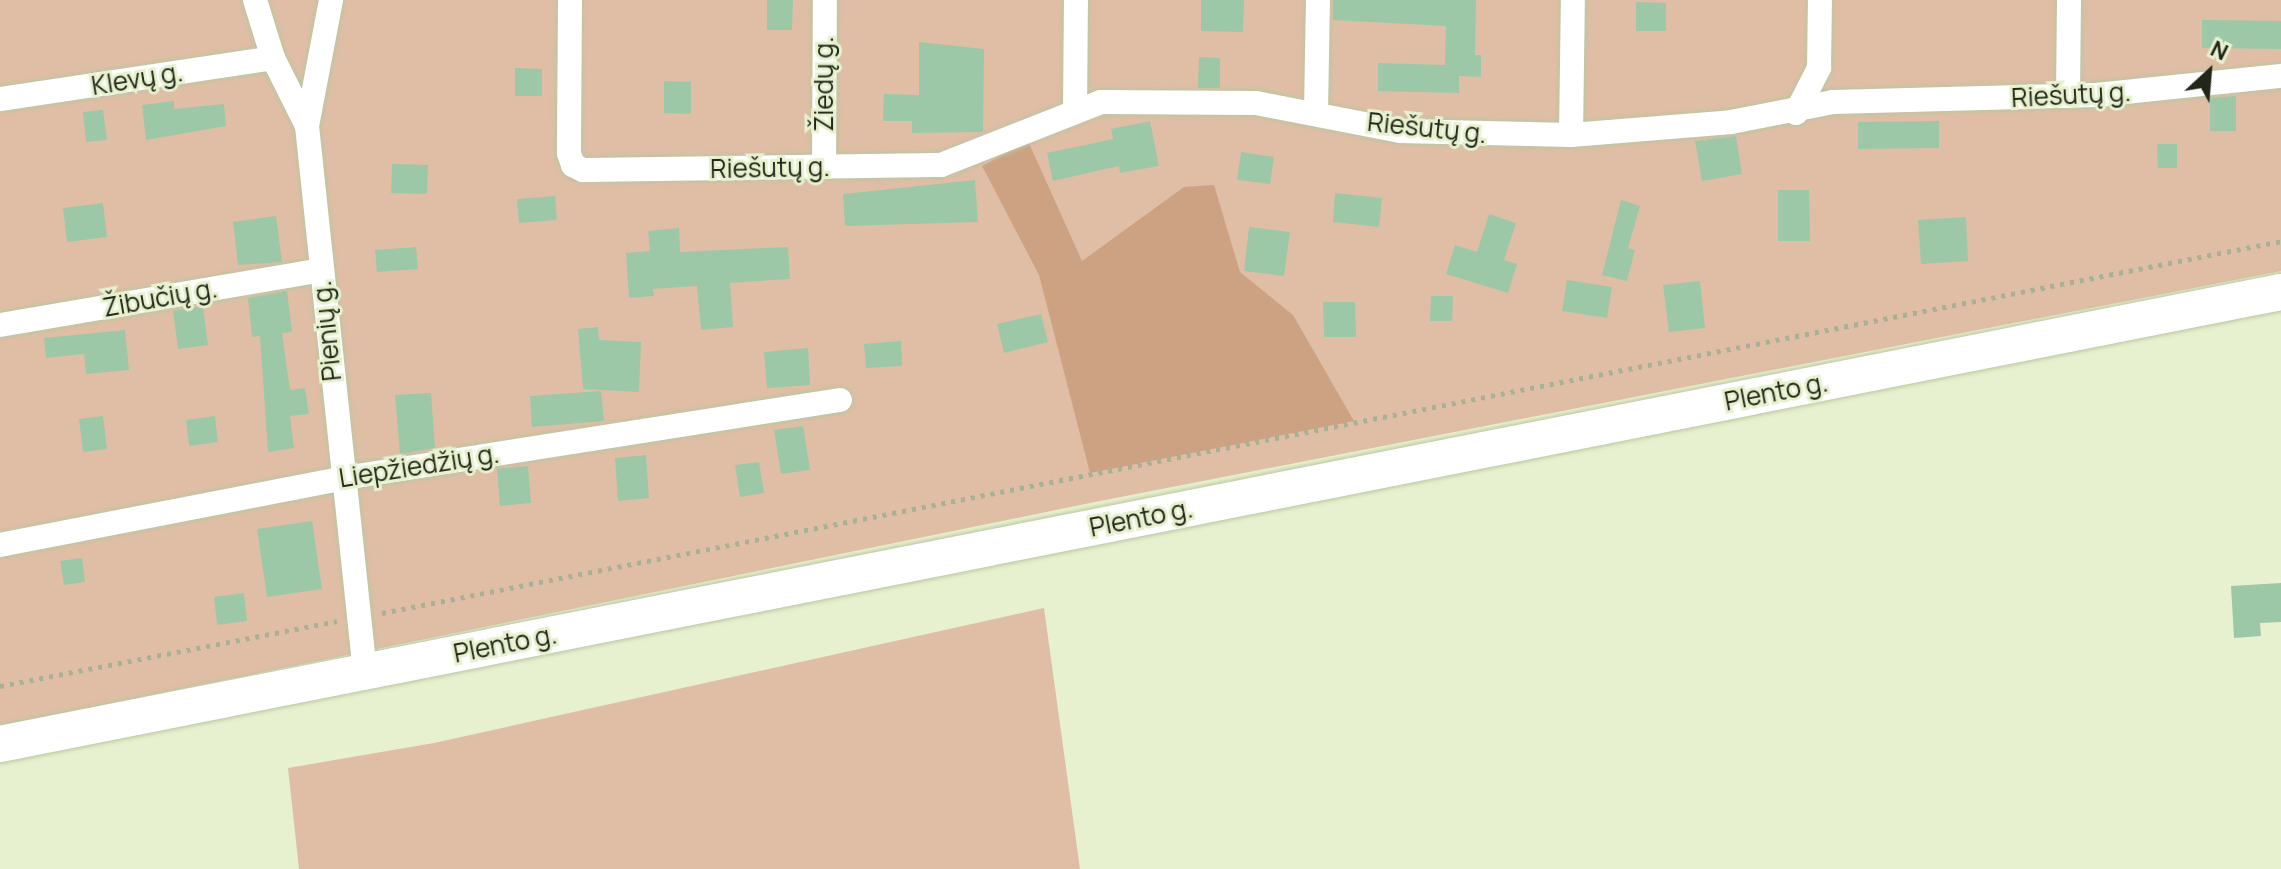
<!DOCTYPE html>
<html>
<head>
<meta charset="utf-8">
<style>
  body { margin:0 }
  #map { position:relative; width:2281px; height:869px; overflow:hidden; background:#e7f1cf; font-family:Manrope,sans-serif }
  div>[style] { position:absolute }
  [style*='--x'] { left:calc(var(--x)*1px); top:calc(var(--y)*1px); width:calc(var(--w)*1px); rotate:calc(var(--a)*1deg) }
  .green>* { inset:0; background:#e0bea5 }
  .forest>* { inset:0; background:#cda283 }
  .building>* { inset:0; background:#9cc8a7 }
  .path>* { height:5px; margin-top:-2.5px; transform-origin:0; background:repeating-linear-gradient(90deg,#a8b095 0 4px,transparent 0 10px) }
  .roads { filter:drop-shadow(0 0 2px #bbc5a3) drop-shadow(0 0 2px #bbc5a3) }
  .minor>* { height:24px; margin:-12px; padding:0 12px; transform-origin:12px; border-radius:12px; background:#fff }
  .highway>* { height:36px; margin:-18px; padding:0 18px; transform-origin:18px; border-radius:18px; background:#fff }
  span { translate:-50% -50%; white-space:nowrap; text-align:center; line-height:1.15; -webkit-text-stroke:6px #e7f1cf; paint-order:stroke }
  .street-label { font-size:26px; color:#222619 }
  .north { position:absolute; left:2169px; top:32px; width:80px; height:80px; -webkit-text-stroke:6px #e7f1cf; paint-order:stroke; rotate:26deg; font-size:22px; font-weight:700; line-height:32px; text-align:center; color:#222619 }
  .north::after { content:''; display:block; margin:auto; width:28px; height:36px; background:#222619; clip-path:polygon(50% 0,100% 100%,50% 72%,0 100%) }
</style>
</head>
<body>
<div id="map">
  <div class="green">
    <div style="clip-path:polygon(0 0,2281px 0,2281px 271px,1095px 502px,0 726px)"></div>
    <div style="clip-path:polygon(1044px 608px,1080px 869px,299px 869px,288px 768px,434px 743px)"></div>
  </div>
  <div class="forest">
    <div style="clip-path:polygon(1028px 141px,1082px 261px,1184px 187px,1214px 185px,1240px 272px,1293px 315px,1354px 421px,1090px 473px,1039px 275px,982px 166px)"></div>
  </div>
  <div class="building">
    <div style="clip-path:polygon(767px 0,793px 0,792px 30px,767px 30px)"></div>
    <div style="clip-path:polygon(1201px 0,1244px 0,1243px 32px,1201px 31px)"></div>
    <div style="clip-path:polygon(1333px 0,1476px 0,1475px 55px,1481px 55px,1481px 77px,1459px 76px,1459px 93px,1378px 91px,1378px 63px,1445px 65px,1446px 26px,1333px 20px)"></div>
    <div style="clip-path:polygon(1636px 2px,1666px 3px,1666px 31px,1636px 31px)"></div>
    <div style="clip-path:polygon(2202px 20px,2281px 21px,2281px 49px,2202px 48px)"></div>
    <div style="clip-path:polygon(919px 42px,984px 49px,983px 132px,912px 133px,912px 121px,883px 121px,884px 94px,919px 95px)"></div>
    <div style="clip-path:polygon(1199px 57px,1220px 58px,1220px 88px,1198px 88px)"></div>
    <div style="clip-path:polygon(515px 68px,542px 69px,542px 96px,515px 96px)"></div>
    <div style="clip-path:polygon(664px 81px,691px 82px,691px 114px,664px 113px)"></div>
    <div style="clip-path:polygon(2236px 96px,2236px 131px,2210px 131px,2210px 98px)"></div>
    <div style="clip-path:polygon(174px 101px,174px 109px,224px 104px,226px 126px,146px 140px,142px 105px)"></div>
    <div style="clip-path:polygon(103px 110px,107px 140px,86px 142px,83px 112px)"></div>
    <div style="clip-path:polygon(1150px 121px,1159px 166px,1120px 173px,1119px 166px,1053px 181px,1047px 153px,1113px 139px,1111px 129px)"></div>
    <div style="clip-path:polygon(1939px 121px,1939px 148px,1858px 149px,1858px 122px)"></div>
    <div style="clip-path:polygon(1736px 136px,1742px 174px,1702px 181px,1695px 141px)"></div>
    <div style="clip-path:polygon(2157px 144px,2177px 144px,2177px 168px,2158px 168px)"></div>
    <div style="clip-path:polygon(1241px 152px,1274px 157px,1270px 184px,1237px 180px)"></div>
    <div style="clip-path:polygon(392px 164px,428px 165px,427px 194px,391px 193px)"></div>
    <div style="clip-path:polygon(975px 180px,978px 222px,845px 226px,843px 194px)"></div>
    <div style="clip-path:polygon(1778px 190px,1809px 190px,1810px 241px,1778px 241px)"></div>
    <div style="clip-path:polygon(1335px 193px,1382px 198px,1379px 227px,1333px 222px)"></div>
    <div style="clip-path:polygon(555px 196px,557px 220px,519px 223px,517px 199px)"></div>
    <div style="clip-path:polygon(1621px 200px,1640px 206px,1628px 248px,1635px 250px,1627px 281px,1602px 275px)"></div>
    <div style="clip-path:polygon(103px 203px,107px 237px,67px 242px,63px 208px)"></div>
    <div style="clip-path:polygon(1489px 214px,1516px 223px,1504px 260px,1517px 264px,1508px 293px,1446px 274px,1455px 245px,1477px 252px)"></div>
    <div style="clip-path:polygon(276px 216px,282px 262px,238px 265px,233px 222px)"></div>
    <div style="clip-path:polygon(1966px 217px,1968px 261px,1921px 264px,1918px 220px)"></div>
    <div style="clip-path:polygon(1249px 227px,1290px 232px,1284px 276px,1244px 271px)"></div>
    <div style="clip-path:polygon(679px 228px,680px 252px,788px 247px,790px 279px,730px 283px,733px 327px,701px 330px,697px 286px,653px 289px,654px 296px,629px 298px,626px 253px,650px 251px,648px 231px)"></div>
    <div style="clip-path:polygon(416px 247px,418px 269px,377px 272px,375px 250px)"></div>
    <div style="clip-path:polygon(1567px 280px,1612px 287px,1607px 318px,1562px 311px)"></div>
    <div style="clip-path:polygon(1700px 281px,1705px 328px,1669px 332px,1663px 285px)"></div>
    <div style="clip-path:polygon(287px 291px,292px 332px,282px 333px,290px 390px,305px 388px,309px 414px,290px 416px,294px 448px,268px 452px,260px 336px,252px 337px,248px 298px)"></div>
    <div style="clip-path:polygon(1431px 296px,1453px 296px,1452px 321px,1430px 321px)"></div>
    <div style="clip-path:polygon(1323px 302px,1355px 302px,1356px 337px,1324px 337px)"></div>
    <div style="clip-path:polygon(203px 306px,208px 345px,178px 349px,173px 311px)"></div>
    <div style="clip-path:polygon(1041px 314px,1048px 342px,1004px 353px,997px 324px)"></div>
    <div style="clip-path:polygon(598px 327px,599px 340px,641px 342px,639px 392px,583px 389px,578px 329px)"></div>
    <div style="clip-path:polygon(125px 330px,129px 370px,86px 374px,84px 354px,46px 358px,44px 338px)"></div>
    <div style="clip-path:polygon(901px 341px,902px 366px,866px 368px,864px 344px)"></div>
    <div style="clip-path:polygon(808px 348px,810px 385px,767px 388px,764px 352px)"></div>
    <div style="clip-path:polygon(601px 391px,604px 421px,532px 427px,530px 396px)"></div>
    <div style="clip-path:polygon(431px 393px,435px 448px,400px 454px,395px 395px)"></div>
    <div style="clip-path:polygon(103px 416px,107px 449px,83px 452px,79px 419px)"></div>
    <div style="clip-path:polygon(215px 416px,218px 442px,189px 446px,186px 420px)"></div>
    <div style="clip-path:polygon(803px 426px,810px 470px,781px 474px,774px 430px)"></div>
    <div style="clip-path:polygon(646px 455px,649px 498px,618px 501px,615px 458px)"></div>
    <div style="clip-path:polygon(759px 462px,764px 493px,740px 497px,735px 465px)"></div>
    <div style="clip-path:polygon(528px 466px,531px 503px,500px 506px,497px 469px)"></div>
    <div style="clip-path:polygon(312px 521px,322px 589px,267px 597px,257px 529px)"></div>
    <div style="clip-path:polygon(82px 558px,85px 582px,64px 585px,60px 561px)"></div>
    <div style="clip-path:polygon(2281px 583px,2281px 622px,2260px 623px,2261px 636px,2234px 638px,2231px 586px)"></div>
    <div style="clip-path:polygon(244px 593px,247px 621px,217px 625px,214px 597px)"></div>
  </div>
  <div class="path">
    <div style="--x:382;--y:613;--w:1935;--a:-11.08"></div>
    <div style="--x:0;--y:686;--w:343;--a:-10.9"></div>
  </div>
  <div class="roads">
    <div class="minor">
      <div style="--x:255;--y:0;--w:61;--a:72.8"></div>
      <div style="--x:273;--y:58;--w:76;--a:63.4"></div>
      <div style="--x:307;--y:126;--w:549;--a:83.94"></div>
      <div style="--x:570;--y:0;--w:153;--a:90.4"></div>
      <div style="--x:569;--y:153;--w:13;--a:72"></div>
      <div style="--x:573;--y:165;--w:11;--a:27"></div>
      <div style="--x:583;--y:170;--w:358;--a:-0.8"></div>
      <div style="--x:941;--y:165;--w:172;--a:-21.5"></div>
      <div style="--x:1101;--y:102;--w:155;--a:0.4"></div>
      <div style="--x:1256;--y:103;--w:147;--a:11"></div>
      <div style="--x:1400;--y:131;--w:171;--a:1.3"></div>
      <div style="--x:1571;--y:135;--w:161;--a:-4.6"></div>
      <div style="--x:1731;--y:122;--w:104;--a:-11.1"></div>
      <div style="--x:1833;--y:102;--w:263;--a:-1.5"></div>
      <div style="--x:2096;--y:95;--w:186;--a:-5.9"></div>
      <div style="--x:2068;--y:96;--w:96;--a:-89.4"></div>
      <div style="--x:0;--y:99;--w:276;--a:-8.5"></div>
      <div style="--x:1075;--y:110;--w:110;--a:-89.5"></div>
      <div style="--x:1316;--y:112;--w:112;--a:-89"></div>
      <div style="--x:1796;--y:113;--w:51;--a:-62.9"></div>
      <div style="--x:1819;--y:68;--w:68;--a:-89.2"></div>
      <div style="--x:307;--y:126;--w:128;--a:-79.2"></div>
      <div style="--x:1571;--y:135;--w:135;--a:-89.2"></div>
      <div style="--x:824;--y:167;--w:167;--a:-89.7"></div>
      <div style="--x:0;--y:325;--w:326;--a:-9.7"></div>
      <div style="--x:0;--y:545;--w:350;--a:-11"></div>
      <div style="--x:344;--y:478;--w:502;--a:-8.94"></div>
    </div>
    <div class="highway">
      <div style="--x:0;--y:744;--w:2325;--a:-11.21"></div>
    </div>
  </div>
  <div class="street-label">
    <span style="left:137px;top:79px;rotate:-9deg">Klevų g.</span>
    <span style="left:824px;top:84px;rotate:-90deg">Žiedų g.</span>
    <span style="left:2071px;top:95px;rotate:-3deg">Riešutų g.</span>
    <span style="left:1427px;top:128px;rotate:6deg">Riešutų g.</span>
    <span style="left:770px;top:168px;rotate:-1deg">Riešutų g.</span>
    <span style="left:160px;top:298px;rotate:-10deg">Žibučių g.</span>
    <span style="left:327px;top:331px;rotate:-96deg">Pienių g.</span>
    <span style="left:1776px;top:392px;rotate:-11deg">Plento g.</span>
    <span style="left:419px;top:466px;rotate:-9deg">Liepžiedžių g.</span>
    <span style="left:1141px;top:518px;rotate:-11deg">Plento g.</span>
    <span style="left:505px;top:644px;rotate:-11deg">Plento g.</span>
  </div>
  <div class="north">N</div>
</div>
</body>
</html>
